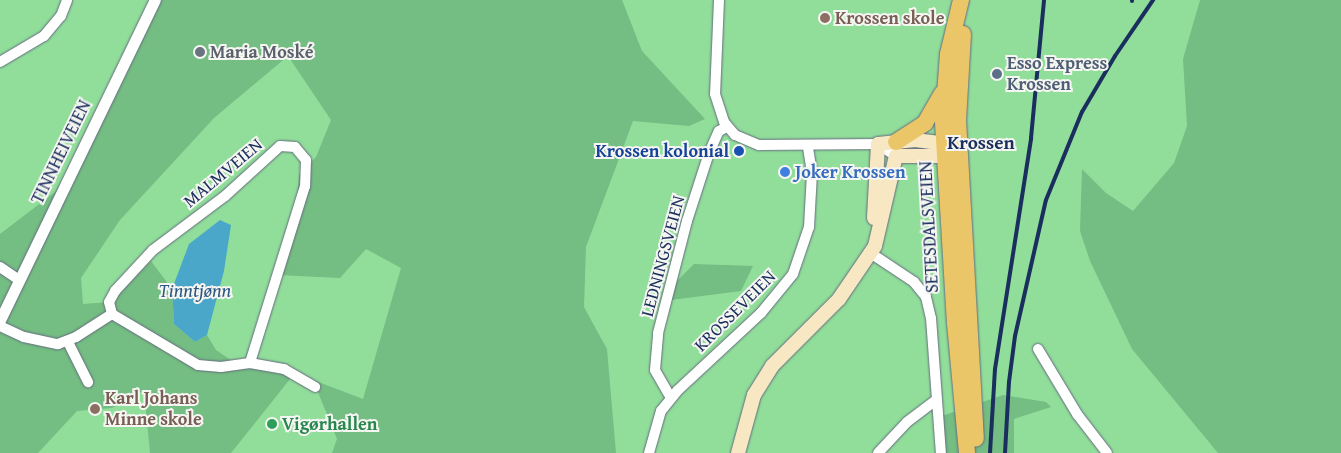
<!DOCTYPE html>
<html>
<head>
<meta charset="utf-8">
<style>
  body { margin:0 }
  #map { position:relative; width:1341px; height:453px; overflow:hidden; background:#efdcbb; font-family:"Gentium Book Plus",serif }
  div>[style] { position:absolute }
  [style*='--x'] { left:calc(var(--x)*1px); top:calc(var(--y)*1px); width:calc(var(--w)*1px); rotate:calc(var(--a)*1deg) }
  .green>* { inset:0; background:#91de9b }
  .forest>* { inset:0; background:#74bd83 }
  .water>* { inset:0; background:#4ba7c9 }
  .roads { filter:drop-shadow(0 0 1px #656c7f) drop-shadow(0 0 1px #656c7f) }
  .minor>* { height:10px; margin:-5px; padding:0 5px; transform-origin:5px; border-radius:5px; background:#fff }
  .tertiary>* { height:11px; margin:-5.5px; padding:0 5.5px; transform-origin:5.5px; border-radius:5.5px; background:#fff }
  .secondary>* { height:14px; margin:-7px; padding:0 7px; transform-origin:7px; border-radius:7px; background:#f7e8c3 }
  .trunk>* { height:16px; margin:-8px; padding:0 8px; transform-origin:8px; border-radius:8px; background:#ebc669 }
  .rail>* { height:4px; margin:-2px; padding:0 2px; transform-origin:2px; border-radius:2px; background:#1b2f5e }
  .dots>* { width:14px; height:14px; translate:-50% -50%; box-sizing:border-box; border:2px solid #f6f6f2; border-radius:50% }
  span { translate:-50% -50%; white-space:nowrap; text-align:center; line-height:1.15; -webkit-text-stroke:4px #f6f6f2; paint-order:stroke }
  .education-label { font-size:18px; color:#785e54; font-weight:700 }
  .left { translate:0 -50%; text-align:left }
  .worship-label { font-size:18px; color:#5b616d; font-weight:700 }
  .service-label { font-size:18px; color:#4e5e75; font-weight:700 }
  .transit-label { font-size:18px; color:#164399; font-weight:700 }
  .right { translate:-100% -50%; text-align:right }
  .street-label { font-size:18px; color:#1b2f5e }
  .shop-label { font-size:18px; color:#366cbe; font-weight:700 }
  .leisure-label { font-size:18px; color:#27864d; font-weight:700 }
  .neighbourhood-label { font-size:19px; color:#1b2f5e; font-weight:700 }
  .water-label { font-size:19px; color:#2c5983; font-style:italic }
</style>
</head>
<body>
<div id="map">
  <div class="green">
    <div style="clip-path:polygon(0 0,1341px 0,1341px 453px,0 453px)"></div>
  </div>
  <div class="forest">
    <div style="clip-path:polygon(153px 0,622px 0,642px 51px,705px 119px,689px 126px,633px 121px,586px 247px,584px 307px,607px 349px,616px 453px,332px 453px,337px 439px,313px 380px,363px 399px,401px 268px,366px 249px,340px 278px,277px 275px,295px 220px,299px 175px,316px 157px,331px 120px,288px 56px,214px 118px,120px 220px,81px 278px,83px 304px,110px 302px,151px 261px,172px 289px,174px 324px,195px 342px,207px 335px,216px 350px,244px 369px,275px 366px,305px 377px,290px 379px,231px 453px,150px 453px,144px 390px,112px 408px,77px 411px,38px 453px,0 453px,0 234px,55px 192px,91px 134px)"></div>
    <div style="clip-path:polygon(1200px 0,1341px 0,1341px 453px,1218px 453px,1132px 349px,1090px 261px,1080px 231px,1082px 169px,1106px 193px,1133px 211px,1174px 163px,1187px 126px,1183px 59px)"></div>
    <div style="clip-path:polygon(694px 264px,753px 266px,741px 291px,671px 300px,674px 284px)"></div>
    <div style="clip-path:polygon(1003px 395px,1046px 402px,1051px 407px,1014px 419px,1014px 453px,942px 453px,939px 417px)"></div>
  </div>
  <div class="water">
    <div style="clip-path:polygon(220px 220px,231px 225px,224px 271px,207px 335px,195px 342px,174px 324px,172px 289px,189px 244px)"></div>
  </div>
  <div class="roads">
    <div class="minor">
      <div style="--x:719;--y:0;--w:94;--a:92.4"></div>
      <div style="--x:715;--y:94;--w:29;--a:72"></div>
      <div style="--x:724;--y:122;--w:17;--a:50"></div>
      <div style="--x:735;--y:135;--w:26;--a:23"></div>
      <div style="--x:759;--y:145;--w:119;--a:-0.5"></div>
      <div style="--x:878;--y:144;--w:22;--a:34"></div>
      <div style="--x:0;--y:62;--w:51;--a:-30.6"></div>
      <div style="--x:44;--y:36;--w:26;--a:-50"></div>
      <div style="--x:61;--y:16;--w:17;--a:-69"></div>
      <div style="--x:869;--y:252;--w:54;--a:33.7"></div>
      <div style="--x:914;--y:282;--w:19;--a:51"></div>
      <div style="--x:926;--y:297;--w:22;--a:77"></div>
      <div style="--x:931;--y:318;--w:135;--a:85.8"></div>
      <div style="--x:0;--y:267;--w:22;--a:34"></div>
      <div style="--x:112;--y:314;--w:12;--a:-104"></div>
      <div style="--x:109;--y:302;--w:13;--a:-61"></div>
      <div style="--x:115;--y:291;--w:56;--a:-47.2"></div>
      <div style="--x:153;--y:250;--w:90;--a:-36.9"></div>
      <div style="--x:225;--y:196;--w:74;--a:-42.3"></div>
      <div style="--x:280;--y:146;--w:15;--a:4"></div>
      <div style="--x:295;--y:147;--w:17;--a:50"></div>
      <div style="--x:306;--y:160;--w:26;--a:92"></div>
      <div style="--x:305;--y:186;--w:185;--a:107.3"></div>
      <div style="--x:0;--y:326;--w:26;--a:25"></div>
      <div style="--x:24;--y:337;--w:35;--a:12"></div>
      <div style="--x:58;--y:344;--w:19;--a:-21"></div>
      <div style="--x:76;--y:337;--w:43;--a:-32.6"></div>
      <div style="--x:112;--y:314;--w:100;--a:30.7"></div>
      <div style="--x:198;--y:365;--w:23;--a:5"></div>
      <div style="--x:221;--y:367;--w:29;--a:-8"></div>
      <div style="--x:250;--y:363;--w:35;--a:10"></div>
      <div style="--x:284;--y:369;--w:36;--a:30"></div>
      <div style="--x:68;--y:342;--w:45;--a:63.4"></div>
      <div style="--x:1038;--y:349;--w:76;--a:59"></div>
      <div style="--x:1077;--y:414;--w:49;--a:52.4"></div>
      <div style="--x:671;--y:398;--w:32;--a:-120"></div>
      <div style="--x:655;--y:370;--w:37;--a:-85"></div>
      <div style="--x:658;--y:333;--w:116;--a:-75.5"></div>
      <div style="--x:687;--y:221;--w:71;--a:-72.1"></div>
      <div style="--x:709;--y:153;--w:24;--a:-66"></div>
      <div style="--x:719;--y:131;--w:9;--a:-27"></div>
      <div style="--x:649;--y:453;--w:44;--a:-74.1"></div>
      <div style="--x:661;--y:411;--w:26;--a:-51"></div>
      <div style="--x:677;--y:391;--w:115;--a:-42.9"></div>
      <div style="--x:761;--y:313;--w:50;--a:-50.6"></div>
      <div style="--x:793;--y:274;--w:50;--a:-71.2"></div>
      <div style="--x:809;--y:227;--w:54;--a:-86.8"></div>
      <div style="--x:812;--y:173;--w:26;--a:-99"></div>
      <div style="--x:878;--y:453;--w:42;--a:-46.9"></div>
      <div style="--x:907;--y:422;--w:36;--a:-37"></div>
    </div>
    <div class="tertiary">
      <div style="--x:0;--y:320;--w:356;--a:-64.2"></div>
    </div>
    <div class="secondary">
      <div style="--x:874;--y:218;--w:74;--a:-86.9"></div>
      <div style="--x:878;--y:144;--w:37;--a:-6"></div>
      <div style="--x:915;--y:140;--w:39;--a:7"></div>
      <div style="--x:738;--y:453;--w:60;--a:-74.6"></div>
      <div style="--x:754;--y:395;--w:34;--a:-58"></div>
      <div style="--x:772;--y:366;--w:95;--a:-45"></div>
      <div style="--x:839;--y:299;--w:64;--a:-55.8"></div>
      <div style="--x:875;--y:246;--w:92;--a:-76.9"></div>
      <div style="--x:896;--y:156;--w:44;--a:0"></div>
      <div style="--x:940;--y:156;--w:14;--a:-25"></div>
    </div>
    <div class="trunk">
      <div style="--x:961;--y:0;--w:56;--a:103.5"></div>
      <div style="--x:948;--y:54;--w:68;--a:94.2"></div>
      <div style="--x:943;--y:122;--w:201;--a:86.6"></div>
      <div style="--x:955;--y:323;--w:131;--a:84.7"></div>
      <div style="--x:963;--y:34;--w:86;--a:93.3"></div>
      <div style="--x:958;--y:120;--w:319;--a:86.8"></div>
      <div style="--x:896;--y:142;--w:35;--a:-33"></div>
      <div style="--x:925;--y:123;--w:34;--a:-60"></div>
    </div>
  </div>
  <div class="rail">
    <div style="--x:1132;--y:1;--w:1;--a:-90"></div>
    <div style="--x:990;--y:453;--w:84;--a:-86.6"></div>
    <div style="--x:995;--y:369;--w:234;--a:-81.1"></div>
    <div style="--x:1031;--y:138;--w:139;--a:-84.6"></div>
    <div style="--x:1005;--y:453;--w:71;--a:-86.8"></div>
    <div style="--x:1009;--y:382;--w:46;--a:-82.6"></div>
    <div style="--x:1015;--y:336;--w:139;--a:-77.2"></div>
    <div style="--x:1046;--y:200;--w:95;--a:-67.8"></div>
    <div style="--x:1082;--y:112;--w:65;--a:-59.5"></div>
    <div style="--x:1115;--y:56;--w:68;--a:-55.8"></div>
  </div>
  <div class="dots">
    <div style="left:825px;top:18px;background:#8d6e63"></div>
    <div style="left:200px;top:52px;background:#6b7280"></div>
    <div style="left:997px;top:74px;background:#5c6f8a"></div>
    <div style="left:739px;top:151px;background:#1a4fb4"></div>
    <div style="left:785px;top:172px;background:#3f7fe0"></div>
    <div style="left:95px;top:409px;background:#8d6e63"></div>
    <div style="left:272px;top:424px;background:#2e9e5b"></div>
  </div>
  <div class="education-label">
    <span class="left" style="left:835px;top:18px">Krossen skole</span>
    <span class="left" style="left:105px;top:409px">Karl Johans<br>Minne skole</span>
  </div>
  <div class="worship-label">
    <span class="left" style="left:210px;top:52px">Maria Moské</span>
  </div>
  <div class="service-label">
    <span class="left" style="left:1007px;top:74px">Esso Express<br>Krossen</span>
  </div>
  <div class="transit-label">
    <span class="right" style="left:729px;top:151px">Krossen kolonial</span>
  </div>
  <div class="street-label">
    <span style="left:61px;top:152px;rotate:-64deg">TINNHEIVEIEN</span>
    <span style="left:223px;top:173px;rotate:-40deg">MALMVEIEN</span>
    <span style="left:929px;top:227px;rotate:-93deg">SETESDALSVEIEN</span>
    <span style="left:663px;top:256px;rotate:-75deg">LEDNINGSVEIEN</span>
    <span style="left:735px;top:311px;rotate:-45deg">KROSSEVEIEN</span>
  </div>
  <div class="shop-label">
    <span class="left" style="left:795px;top:172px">Joker Krossen</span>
  </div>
  <div class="leisure-label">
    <span class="left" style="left:282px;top:424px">Vigørhallen</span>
  </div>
  <div class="neighbourhood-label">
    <span style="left:981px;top:143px">Krossen</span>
  </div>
  <div class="water-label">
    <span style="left:195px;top:291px">Tinntjønn</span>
  </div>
</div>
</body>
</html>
